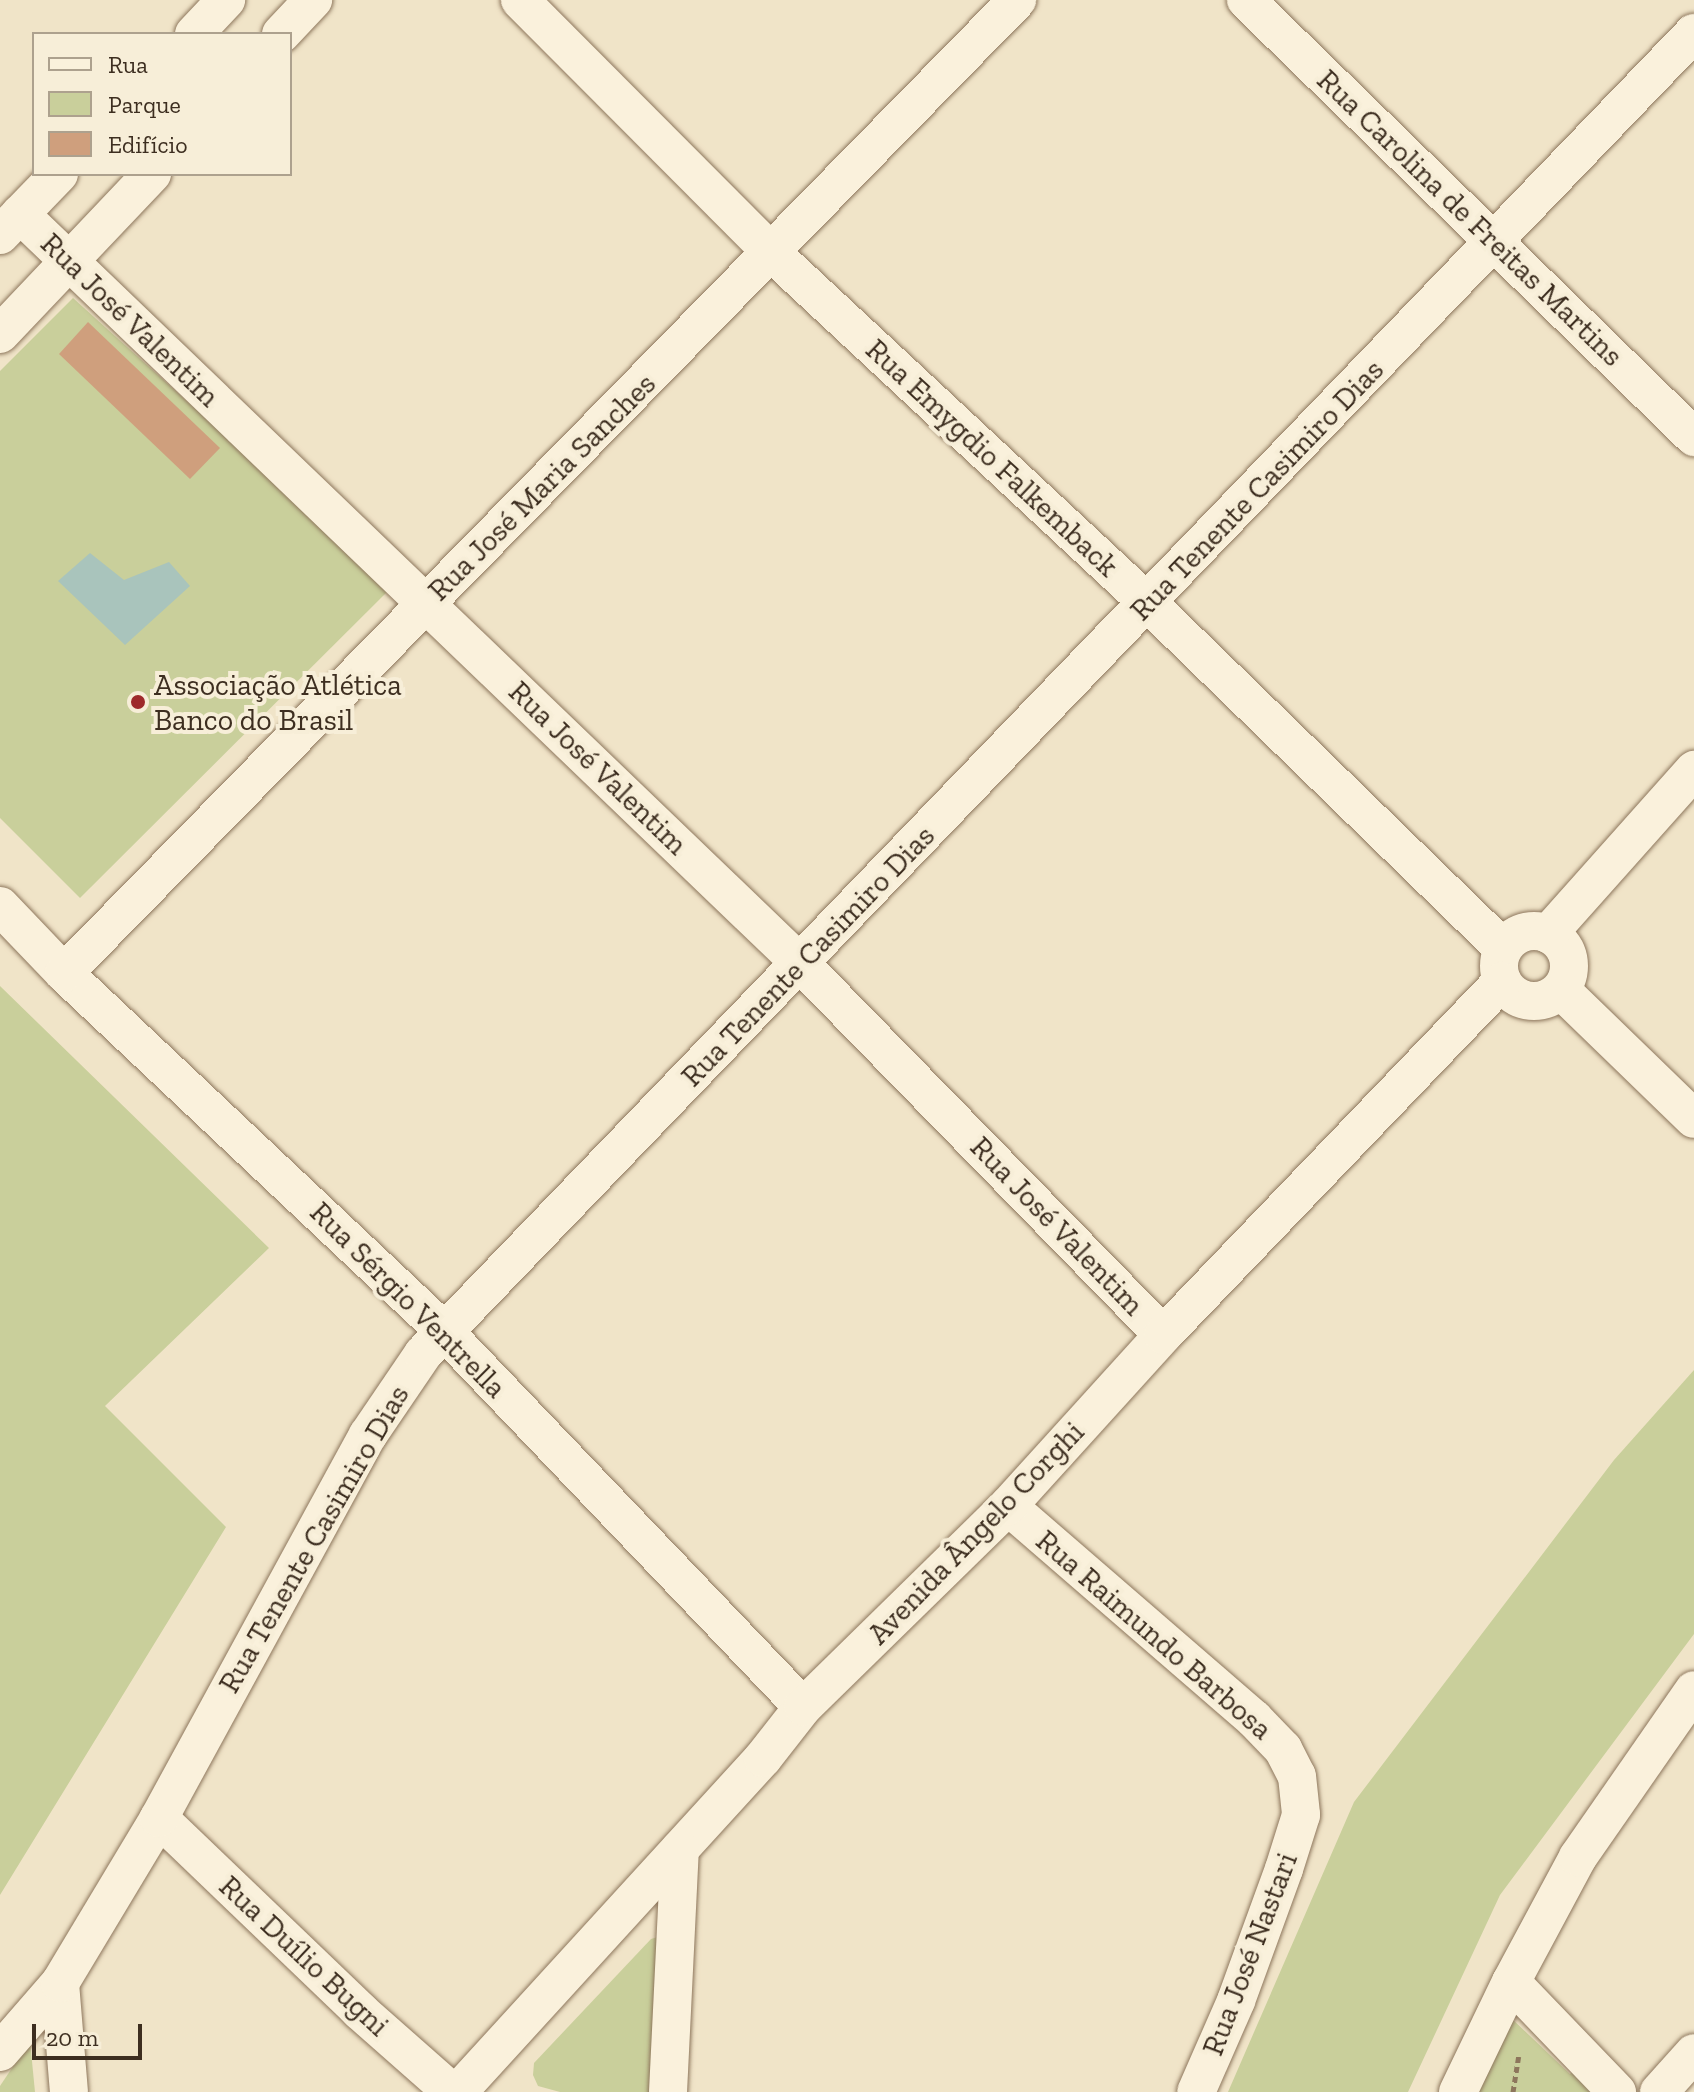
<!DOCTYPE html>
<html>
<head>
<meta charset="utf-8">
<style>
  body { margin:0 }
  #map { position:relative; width:1694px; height:2092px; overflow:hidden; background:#f0e4c8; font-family:"Zilla Slab",serif }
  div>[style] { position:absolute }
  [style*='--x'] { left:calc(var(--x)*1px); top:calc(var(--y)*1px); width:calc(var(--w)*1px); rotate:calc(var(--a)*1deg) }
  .green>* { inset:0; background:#c9cf9b }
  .water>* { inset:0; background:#a9c4bc }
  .building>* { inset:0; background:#cf9f7d }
  .path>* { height:5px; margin-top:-2.5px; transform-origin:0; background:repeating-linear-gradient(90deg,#8d765c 0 6px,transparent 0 10px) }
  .roads { filter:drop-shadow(0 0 2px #8d765c) drop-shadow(0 0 2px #8d765c) }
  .minor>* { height:38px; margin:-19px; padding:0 19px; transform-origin:19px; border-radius:19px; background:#faf1dc }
  .minor>.ring { margin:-19px; padding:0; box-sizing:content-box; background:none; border:38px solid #faf1dc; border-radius:50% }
  .dots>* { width:22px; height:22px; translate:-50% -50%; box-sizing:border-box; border:4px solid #f7eed8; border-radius:50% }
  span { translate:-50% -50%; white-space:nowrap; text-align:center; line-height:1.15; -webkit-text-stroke:8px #f7eed8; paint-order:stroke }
  .street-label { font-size:30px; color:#3d2e20 }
  .poi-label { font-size:30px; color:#3d2e20 }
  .left { translate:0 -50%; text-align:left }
  .legend { position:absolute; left:32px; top:32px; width:260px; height:144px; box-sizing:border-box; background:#f7eed8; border:2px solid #ada18e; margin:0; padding:10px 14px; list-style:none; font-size:24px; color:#3d2e20 }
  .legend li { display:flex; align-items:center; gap:16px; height:40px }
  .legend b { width:40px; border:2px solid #ada18e }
  .scale { position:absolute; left:32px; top:2024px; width:110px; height:36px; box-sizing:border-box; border:4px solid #3d2e20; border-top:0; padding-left:10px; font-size:24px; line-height:28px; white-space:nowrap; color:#3d2e20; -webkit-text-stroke:6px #f7eed8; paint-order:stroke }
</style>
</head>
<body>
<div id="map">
  <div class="green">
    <div style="clip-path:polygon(73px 298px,392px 587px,80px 898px,0 818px,0 371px)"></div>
    <div style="clip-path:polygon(0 986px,269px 1248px,105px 1406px,226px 1527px,0 1895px)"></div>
    <div style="clip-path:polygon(1694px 1370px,1694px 1634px,1500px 1895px,1408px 2092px,1228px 2092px,1354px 1802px,1614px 1460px)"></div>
    <div style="clip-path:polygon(661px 1936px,671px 2092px,560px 2092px,538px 2086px,533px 2075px,534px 2063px,651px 1939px)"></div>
    <div style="clip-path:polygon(1509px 2016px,1570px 2074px,1575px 2070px,1596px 2092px,1472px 2092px)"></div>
    <div style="clip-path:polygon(30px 2041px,35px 2092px,0 2092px,0 2086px)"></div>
  </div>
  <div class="water">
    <div style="clip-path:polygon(90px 553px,124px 580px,169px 562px,190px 586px,125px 645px,58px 581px)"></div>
  </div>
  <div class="building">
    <div style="clip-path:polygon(88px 322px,220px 448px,190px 479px,59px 354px)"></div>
  </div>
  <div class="path">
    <div style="--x:1513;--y:2092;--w:36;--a:-81"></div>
  </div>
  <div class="roads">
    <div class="minor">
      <div style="--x:520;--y:0;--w:357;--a:45.1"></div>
      <div style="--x:772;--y:253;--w:514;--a:42.95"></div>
      <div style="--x:1148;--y:603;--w:494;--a:44.2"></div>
      <div style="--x:1246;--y:0;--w:626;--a:44.29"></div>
      <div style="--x:194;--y:34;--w:47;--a:-46.7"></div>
      <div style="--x:281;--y:34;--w:47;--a:-46.7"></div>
      <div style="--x:20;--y:214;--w:1083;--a:43.84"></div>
      <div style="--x:801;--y:964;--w:518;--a:45.7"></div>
      <div style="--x:0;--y:235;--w:85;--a:-46"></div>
      <div style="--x:0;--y:334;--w:221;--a:-46.5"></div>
      <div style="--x:0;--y:906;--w:93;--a:46.3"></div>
      <div style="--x:64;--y:973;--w:521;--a:43.29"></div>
      <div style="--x:443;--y:1330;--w:521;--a:46.32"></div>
      <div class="ring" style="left:1499px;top:931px;width:32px;height:32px"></div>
      <div style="--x:1548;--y:934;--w:220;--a:-48.3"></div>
      <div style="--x:64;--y:973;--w:1362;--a:-45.59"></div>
      <div style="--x:1561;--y:990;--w:185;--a:44.1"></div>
      <div style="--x:1008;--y:1506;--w:325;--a:40.9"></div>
      <div style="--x:1254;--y:1719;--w:42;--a:46"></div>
      <div style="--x:1283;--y:1749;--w:30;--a:63"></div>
      <div style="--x:1297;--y:1776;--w:39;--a:84"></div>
      <div style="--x:1301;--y:1815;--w:57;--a:107.5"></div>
      <div style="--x:1284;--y:1869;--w:140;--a:110"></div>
      <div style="--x:1236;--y:2001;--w:99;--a:113.7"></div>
      <div style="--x:159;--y:1818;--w:279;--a:43.8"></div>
      <div style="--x:360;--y:2011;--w:123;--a:41.4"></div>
      <div style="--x:1511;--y:1982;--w:153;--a:46.1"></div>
      <div style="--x:60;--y:1983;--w:109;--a:85.3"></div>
      <div style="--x:0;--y:2052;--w:91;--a:-49"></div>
      <div style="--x:60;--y:1983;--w:192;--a:-59"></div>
      <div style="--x:159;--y:1818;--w:436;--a:-61.4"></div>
      <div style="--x:368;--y:1435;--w:98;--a:-55.8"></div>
      <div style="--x:423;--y:1354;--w:1833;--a:-46.11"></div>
      <div style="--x:458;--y:2092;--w:452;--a:-47.6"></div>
      <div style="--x:763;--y:1758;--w:65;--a:-51.9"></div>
      <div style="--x:803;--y:1707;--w:287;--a:-44.4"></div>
      <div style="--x:1008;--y:1506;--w:231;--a:-47.8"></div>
      <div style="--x:1163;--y:1335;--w:490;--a:-46.2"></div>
      <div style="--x:668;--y:2092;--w:243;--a:-87.2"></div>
      <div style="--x:1458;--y:2092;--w:122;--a:-64.3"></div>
      <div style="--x:1511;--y:1982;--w:142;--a:-61.8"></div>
      <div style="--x:1578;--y:1857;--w:203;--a:-55.2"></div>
      <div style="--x:1659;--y:2092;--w:52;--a:-48.1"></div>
    </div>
  </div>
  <div class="dots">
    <div style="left:138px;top:702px;background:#9e2a2b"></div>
  </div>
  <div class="street-label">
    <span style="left:1470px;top:218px;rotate:44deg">Rua Carolina de Freitas Martins</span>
    <span style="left:130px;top:320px;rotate:44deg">Rua José Valentim</span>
    <span style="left:992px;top:458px;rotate:43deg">Rua Emygdio Falkemback</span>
    <span style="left:542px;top:487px;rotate:-45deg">Rua José Maria Sanches</span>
    <span style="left:1257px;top:490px;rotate:-46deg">Rua Tenente Casimiro Dias</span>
    <span style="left:598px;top:768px;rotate:44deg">Rua José Valentim</span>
    <span style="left:808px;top:956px;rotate:-46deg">Rua Tenente Casimiro Dias</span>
    <span style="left:1057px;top:1226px;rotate:46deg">Rua José Valentim</span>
    <span style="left:408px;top:1300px;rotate:45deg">Rua Sérgio Ventrella</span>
    <span style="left:976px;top:1533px;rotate:-46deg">Avenida Ângelo Corghi</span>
    <span style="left:314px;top:1539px;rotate:-60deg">Rua Tenente Casimiro Dias</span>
    <span style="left:1154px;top:1635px;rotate:41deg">Rua Raimundo Barbosa</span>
    <span style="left:1250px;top:1954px;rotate:-69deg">Rua José Nastari</span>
    <span style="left:304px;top:1956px;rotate:43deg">Rua Duílio Bugni</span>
  </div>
  <div class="poi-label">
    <span class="left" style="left:154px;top:702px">Associação Atlética<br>Banco do Brasil</span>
  </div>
  <ul class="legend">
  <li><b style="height:10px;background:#faf1dc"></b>Rua</li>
  <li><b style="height:22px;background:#c9cf9b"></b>Parque</li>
  <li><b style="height:22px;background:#cf9f7d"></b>Edifício</li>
  </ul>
  <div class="scale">20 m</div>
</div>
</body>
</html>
